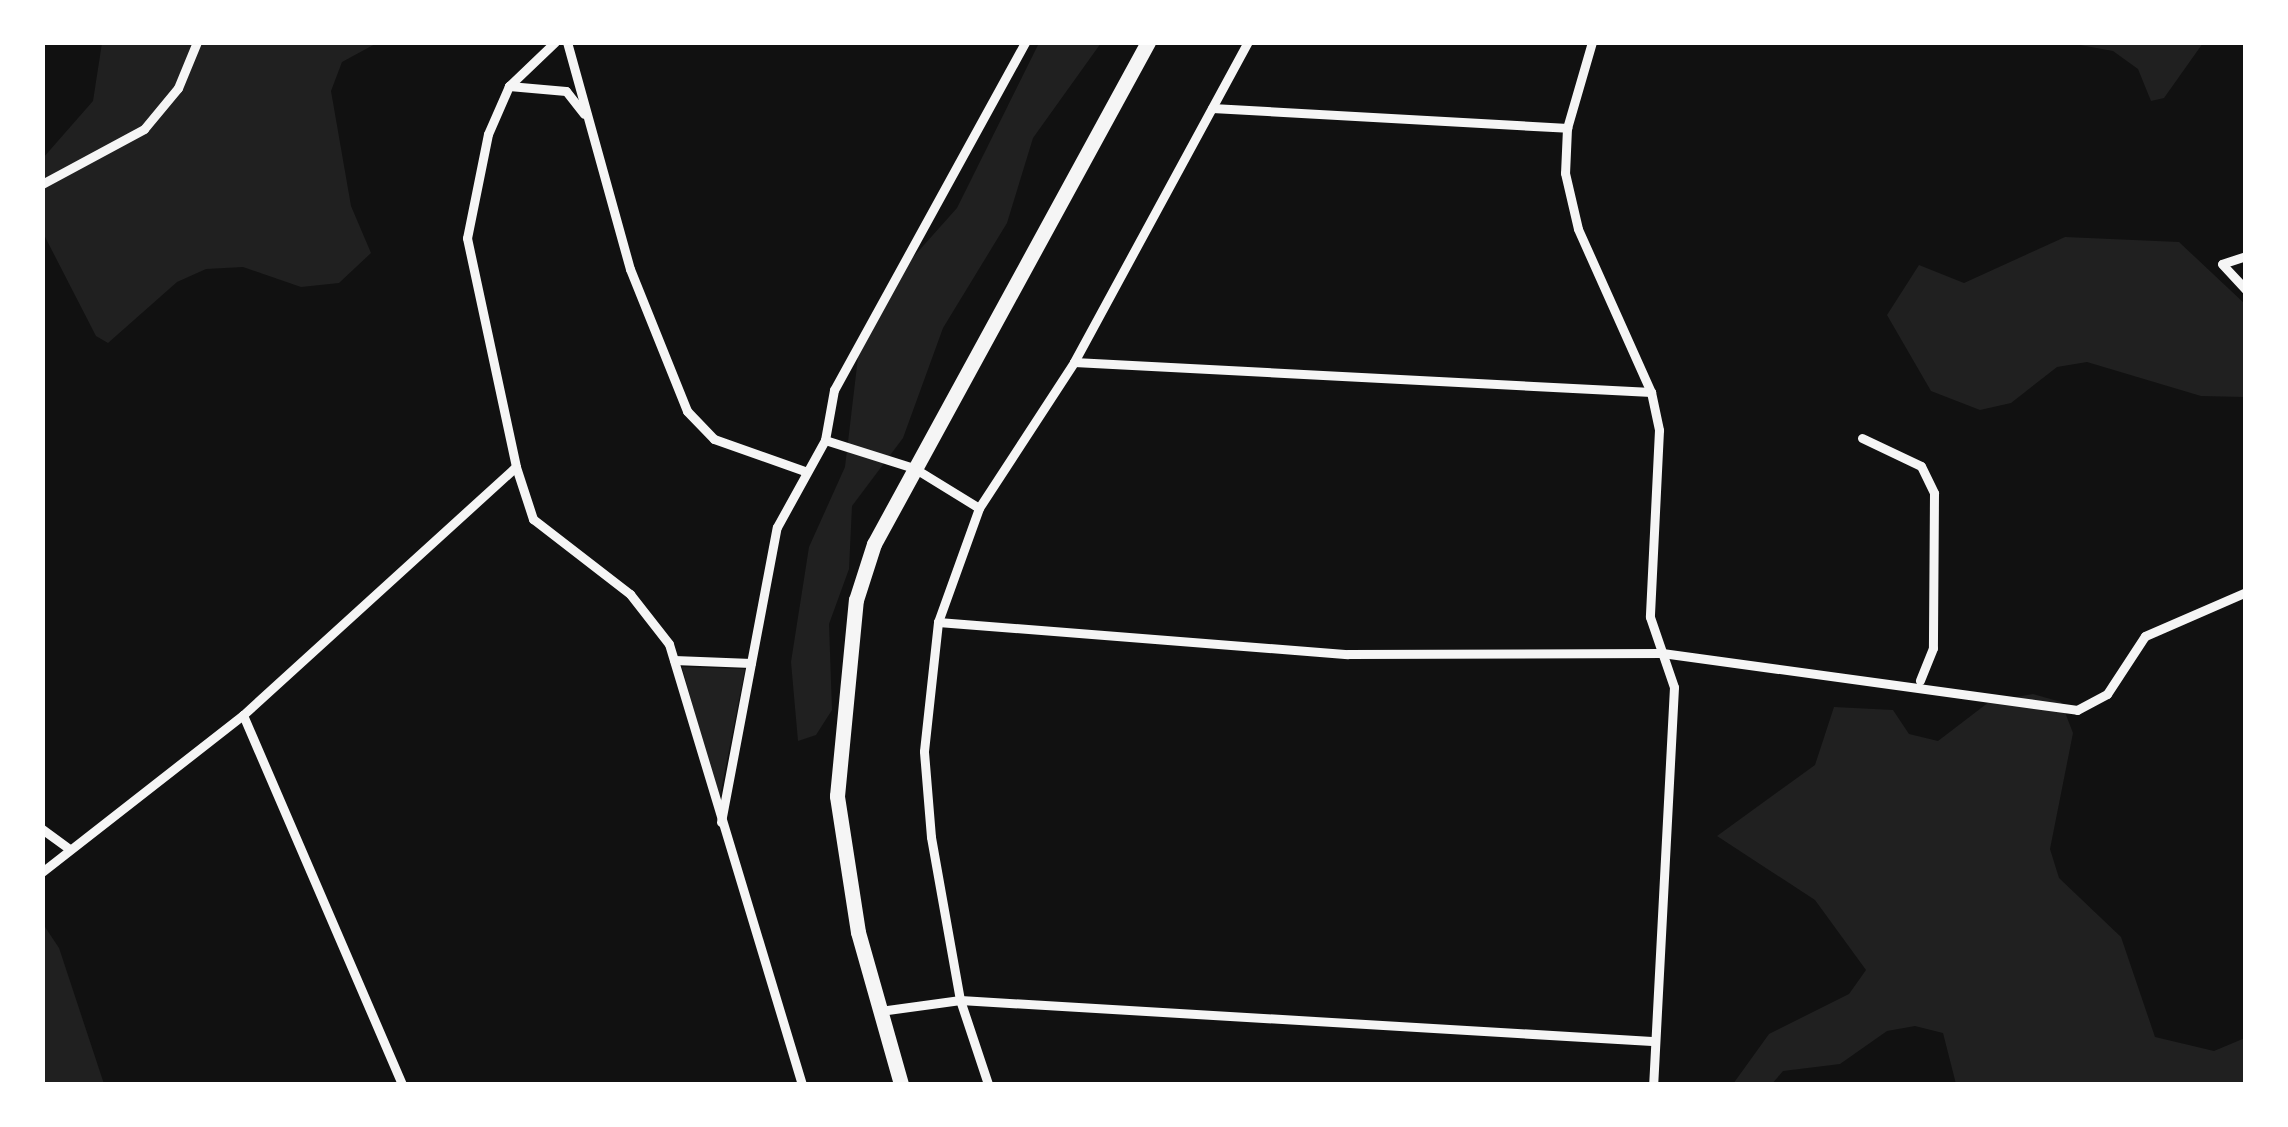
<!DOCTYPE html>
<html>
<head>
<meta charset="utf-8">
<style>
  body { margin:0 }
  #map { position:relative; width:2288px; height:1127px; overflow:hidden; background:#111; font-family:"Open Sans",sans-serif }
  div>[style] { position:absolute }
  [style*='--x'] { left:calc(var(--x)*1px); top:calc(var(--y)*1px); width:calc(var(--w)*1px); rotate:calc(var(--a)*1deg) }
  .green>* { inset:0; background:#202020 }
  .minor>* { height:9px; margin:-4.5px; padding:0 4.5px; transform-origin:4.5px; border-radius:4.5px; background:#f5f5f5 }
  .primary>* { height:15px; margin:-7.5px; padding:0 7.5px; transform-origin:7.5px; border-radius:7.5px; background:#f5f5f5 }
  span { translate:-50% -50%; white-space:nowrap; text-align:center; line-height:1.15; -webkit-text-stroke:10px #fff; paint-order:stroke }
  .frame { position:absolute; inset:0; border:45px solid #fff; pointer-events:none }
</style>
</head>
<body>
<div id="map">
  <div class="green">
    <div style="clip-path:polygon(102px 43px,377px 43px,342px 62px,331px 91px,351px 206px,371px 253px,339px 283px,301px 287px,243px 267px,206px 269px,177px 282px,108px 343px,96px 336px,43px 233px,43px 158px,93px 101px)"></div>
    <div style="clip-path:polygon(1039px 43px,1101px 43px,1033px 138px,1007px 223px,943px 328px,903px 438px,852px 506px,849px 569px,829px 624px,832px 710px,816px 735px,798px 741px,791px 662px,809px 547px,845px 467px,859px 349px,899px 273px,957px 208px)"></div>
    <div style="clip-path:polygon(2069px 43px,2203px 42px,2203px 43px,2164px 98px,2151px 101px,2138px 69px,2113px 51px)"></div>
    <div style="clip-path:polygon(2065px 237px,2179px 242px,2245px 304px,2245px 397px,2201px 396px,2087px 362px,2057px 367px,2011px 403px,1980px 410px,1931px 391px,1887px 315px,1919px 265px,1964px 283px)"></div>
    <div style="clip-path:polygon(682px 667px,745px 669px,719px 801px)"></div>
    <div style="clip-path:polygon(2033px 694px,2061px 702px,2073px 733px,2050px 849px,2059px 878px,2121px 937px,2155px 1037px,2214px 1051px,2245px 1038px,2245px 1084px,1956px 1084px,1943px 1033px,1915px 1026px,1887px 1031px,1840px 1064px,1783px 1071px,1772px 1084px,1733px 1084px,1769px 1034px,1849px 994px,1866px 970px,1815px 900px,1717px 836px,1815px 765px,1834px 707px,1893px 710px,1909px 734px,1938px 741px,1989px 702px)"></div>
    <div style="clip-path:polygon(43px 924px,59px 948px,104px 1084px,43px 1084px)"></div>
  </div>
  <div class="minor">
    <div style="--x:555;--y:42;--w:64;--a:136.3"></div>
    <div style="--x:509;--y:86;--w:52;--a:113.6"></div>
    <div style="--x:488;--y:134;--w:106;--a:101.4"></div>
    <div style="--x:467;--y:238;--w:234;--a:77.9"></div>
    <div style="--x:516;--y:467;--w:55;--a:71.9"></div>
    <div style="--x:533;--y:519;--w:123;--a:37.7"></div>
    <div style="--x:630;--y:594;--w:63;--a:52"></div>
    <div style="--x:669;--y:644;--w:460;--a:73.2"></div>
    <div style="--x:567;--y:42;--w:236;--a:74.5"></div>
    <div style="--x:630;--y:269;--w:153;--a:68.1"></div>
    <div style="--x:687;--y:411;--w:39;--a:46"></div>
    <div style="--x:714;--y:439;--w:96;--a:19.4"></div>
    <div style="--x:1592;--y:42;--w:90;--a:106.2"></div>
    <div style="--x:1567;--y:128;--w:45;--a:92.5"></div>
    <div style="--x:1565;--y:173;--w:57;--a:76.9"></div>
    <div style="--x:1578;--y:229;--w:179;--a:65.9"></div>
    <div style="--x:1651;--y:392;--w:39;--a:78"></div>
    <div style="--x:1659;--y:430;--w:187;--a:92.8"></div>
    <div style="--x:1650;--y:617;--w:74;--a:71.1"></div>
    <div style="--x:1674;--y:687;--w:398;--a:93"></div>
    <div style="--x:509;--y:86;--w:57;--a:5"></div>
    <div style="--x:566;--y:91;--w:29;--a:52"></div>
    <div style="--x:1212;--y:108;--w:356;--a:3.2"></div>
    <div style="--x:42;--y:184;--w:116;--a:-28.3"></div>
    <div style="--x:144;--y:129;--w:53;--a:-50.3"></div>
    <div style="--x:178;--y:88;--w:50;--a:-67.6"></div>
    <div style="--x:2246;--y:256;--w:25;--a:162"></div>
    <div style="--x:2222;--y:264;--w:35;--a:47"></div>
    <div style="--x:1074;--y:362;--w:578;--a:2.98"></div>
    <div style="--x:1862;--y:438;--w:65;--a:25.4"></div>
    <div style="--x:1921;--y:466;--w:30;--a:64"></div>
    <div style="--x:1934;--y:493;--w:155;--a:90.4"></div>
    <div style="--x:1933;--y:648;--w:35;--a:112"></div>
    <div style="--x:825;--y:440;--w:93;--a:17.5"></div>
    <div style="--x:914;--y:468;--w:76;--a:31.6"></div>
    <div style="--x:938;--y:622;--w:411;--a:4.5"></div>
    <div style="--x:1348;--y:654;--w:314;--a:-0.2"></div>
    <div style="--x:1662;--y:653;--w:419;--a:7.8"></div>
    <div style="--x:2077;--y:710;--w:34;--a:-28"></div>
    <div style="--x:2107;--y:694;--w:69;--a:-56.8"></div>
    <div style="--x:2145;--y:636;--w:110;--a:-23.5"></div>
    <div style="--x:674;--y:660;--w:77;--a:2.2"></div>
    <div style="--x:243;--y:715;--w:402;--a:66.7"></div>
    <div style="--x:721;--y:822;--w:300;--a:-79.3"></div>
    <div style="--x:777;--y:527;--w:99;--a:-61.1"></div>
    <div style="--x:825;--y:440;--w:51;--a:-79.8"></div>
    <div style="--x:834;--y:390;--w:397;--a:-61.2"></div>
    <div style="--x:42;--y:829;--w:32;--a:36"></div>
    <div style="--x:42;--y:872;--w:255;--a:-38"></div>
    <div style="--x:243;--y:715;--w:369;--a:-42.3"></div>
    <div style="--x:880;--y:1011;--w:81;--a:-7.8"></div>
    <div style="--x:960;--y:1000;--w:693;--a:3.39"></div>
    <div style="--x:988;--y:1084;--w:89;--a:-108.4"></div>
    <div style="--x:960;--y:1000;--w:166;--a:-100.1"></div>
    <div style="--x:931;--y:837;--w:86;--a:-94.7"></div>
    <div style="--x:924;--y:751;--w:130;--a:-83.8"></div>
    <div style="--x:938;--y:622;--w:121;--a:-70.2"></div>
    <div style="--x:979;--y:508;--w:174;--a:-56.9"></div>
    <div style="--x:1074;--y:362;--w:364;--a:-61.5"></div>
  </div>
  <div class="primary">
    <div style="--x:901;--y:1084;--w:158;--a:-105.8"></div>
    <div style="--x:858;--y:932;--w:138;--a:-98.8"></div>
    <div style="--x:837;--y:796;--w:197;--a:-84.5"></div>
    <div style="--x:856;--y:600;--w:59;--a:-72.2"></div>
    <div style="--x:874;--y:544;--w:572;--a:-61.37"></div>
  </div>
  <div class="frame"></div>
</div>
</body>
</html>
